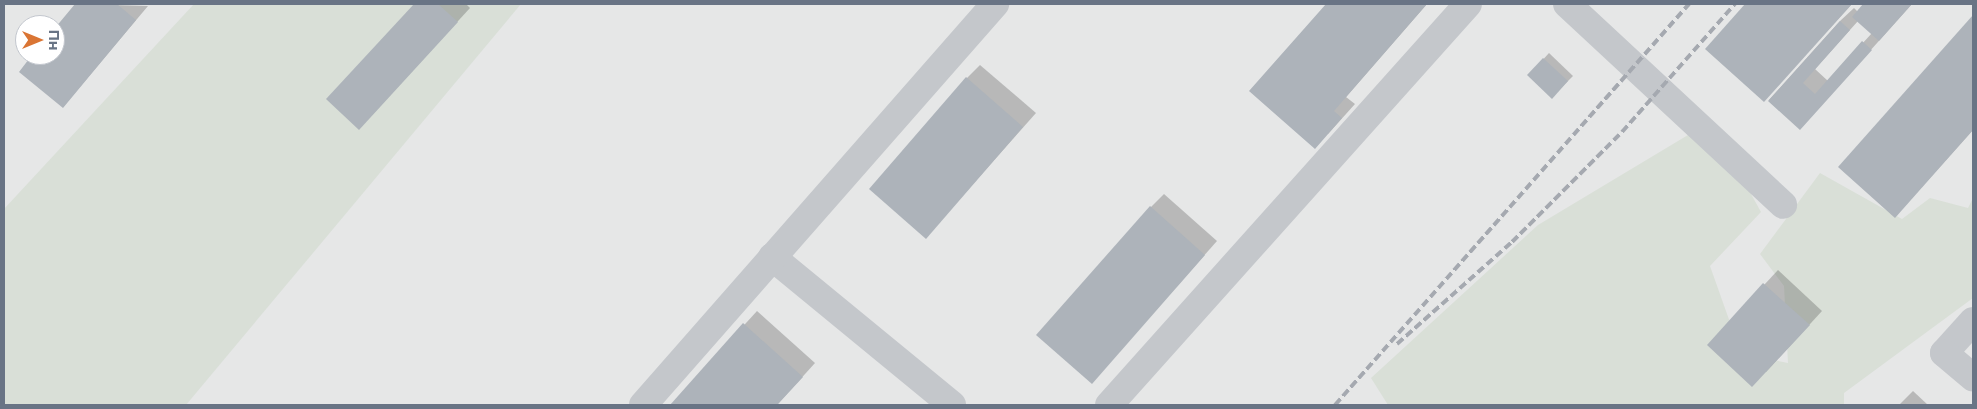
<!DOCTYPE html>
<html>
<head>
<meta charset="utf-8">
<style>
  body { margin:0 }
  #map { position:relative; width:1977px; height:409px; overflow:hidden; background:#f8f8f6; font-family:Montserrat,sans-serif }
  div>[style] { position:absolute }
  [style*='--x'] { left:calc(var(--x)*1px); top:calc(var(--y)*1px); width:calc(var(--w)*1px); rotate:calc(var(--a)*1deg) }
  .built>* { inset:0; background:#e6e7e7 }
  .green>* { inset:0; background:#d9dfd7 }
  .shadow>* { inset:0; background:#0003 }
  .building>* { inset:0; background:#adb3ba }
  .minor>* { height:28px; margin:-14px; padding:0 14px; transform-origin:14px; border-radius:14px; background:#c4c7cb }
  .rail>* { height:4px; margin-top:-2px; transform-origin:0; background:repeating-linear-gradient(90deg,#a5a9b0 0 8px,transparent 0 12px) }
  span { translate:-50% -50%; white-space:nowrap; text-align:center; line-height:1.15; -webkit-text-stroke:5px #fff; paint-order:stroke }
  .frame { position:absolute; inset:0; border:5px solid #697485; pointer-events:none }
  .north { position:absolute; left:15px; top:15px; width:50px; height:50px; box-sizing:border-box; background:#fff; border:1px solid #c3c7ce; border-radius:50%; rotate:90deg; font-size:14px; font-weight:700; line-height:20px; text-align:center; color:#697485 }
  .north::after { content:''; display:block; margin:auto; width:18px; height:22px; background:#da7534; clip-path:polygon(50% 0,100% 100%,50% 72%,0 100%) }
</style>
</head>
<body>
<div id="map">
  <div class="built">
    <div style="clip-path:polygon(evenodd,4px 4px,1973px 4px,1973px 405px,4px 405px,4px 4px,25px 25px,55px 25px,55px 55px,25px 55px,25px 25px)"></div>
  </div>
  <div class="green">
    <div style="clip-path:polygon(194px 4px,521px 4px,186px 405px,4px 405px,4px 209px)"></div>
    <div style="clip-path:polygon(1688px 135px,1725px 147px,1761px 212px,1710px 266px,1732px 328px,1722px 349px,1788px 363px,1784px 286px,1760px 254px,1820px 173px,1902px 219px,1930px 198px,1968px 208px,1973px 198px,1973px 298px,1844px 393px,1844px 405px,1388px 405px,1371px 378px,1538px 225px)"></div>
  </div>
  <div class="shadow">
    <div style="clip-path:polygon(77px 4px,148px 6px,63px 107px,34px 55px,55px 55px,55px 30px)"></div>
    <div style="clip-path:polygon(416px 4px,466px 4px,470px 8px,372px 115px,328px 99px)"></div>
    <div style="clip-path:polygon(1327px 4px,1427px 4px,1346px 97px,1355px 104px,1328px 134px,1251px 91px)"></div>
    <div style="clip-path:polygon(1747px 4px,1852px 4px,1764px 100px,1707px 49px)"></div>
    <div style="clip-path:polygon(evenodd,1865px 4px,1912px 4px,1800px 129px,1769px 100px,1840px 21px,1854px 8px,1858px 12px,1865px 4px,1858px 21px,1872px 33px,1828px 81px,1815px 69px,1858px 21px)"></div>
    <div style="clip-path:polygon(1973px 17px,1973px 130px,1895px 217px,1839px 167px)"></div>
    <div style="clip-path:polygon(1549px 53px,1573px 76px,1552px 97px,1529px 75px)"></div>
    <div style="clip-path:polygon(980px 65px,1036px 113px,926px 237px,967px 78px)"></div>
    <div style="clip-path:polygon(1164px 194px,1217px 241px,1092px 382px,1151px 207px)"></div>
    <div style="clip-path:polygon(1778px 270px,1822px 311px,1766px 372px,1708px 345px)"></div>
    <div style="clip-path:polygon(757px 311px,815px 363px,777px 405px,671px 405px)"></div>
    <div style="clip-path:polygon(1913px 391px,1928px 405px,1899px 405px)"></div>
  </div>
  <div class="building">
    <div style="clip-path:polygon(75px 4px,117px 4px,136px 20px,63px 108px,19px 72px,32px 55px,55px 55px,55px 28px)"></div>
    <div style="clip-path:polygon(414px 4px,438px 4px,458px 22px,359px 130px,326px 99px)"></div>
    <div style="clip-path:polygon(1326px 4px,1427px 4px,1334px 111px,1342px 118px,1315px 149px,1249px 91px)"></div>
    <div style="clip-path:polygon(1745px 4px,1852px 4px,1764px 102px,1705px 49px)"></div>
    <div style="clip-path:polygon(1863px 4px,1912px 4px,1879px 41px,1852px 17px)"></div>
    <div style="clip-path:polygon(1973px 15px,1973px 130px,1895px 218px,1838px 167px)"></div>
    <div style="clip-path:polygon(1840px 21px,1850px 30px,1803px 83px,1815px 94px,1862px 41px,1872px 50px,1800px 130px,1768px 101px)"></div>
    <div style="clip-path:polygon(1543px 58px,1568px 81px,1552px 99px,1527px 75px)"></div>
    <div style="clip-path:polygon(966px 77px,1023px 127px,926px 239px,869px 189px)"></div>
    <div style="clip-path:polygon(1150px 206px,1205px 255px,1092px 384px,1036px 335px)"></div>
    <div style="clip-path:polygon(1763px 283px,1810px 325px,1752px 387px,1707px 345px)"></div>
    <div style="clip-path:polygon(743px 323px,803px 377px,777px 405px,670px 405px)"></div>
  </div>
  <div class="minor">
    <div style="--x:1567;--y:4;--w:295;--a:42.9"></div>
    <div style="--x:772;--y:257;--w:233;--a:39.4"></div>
    <div style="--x:1973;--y:321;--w:43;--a:132.2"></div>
    <div style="--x:1944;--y:353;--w:38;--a:40"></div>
    <div style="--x:643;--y:405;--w:534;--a:-48.72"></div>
    <div style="--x:1109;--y:405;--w:538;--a:-48.16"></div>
  </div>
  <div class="rail">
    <div style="--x:1397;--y:344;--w:154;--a:-41.6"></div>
    <div style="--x:1512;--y:242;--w:156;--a:-45"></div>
    <div style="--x:1622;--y:132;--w:171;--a:-48.6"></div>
    <div style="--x:1335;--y:405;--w:535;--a:-48.56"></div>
  </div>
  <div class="frame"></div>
  <div class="north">Пн</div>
</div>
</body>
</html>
